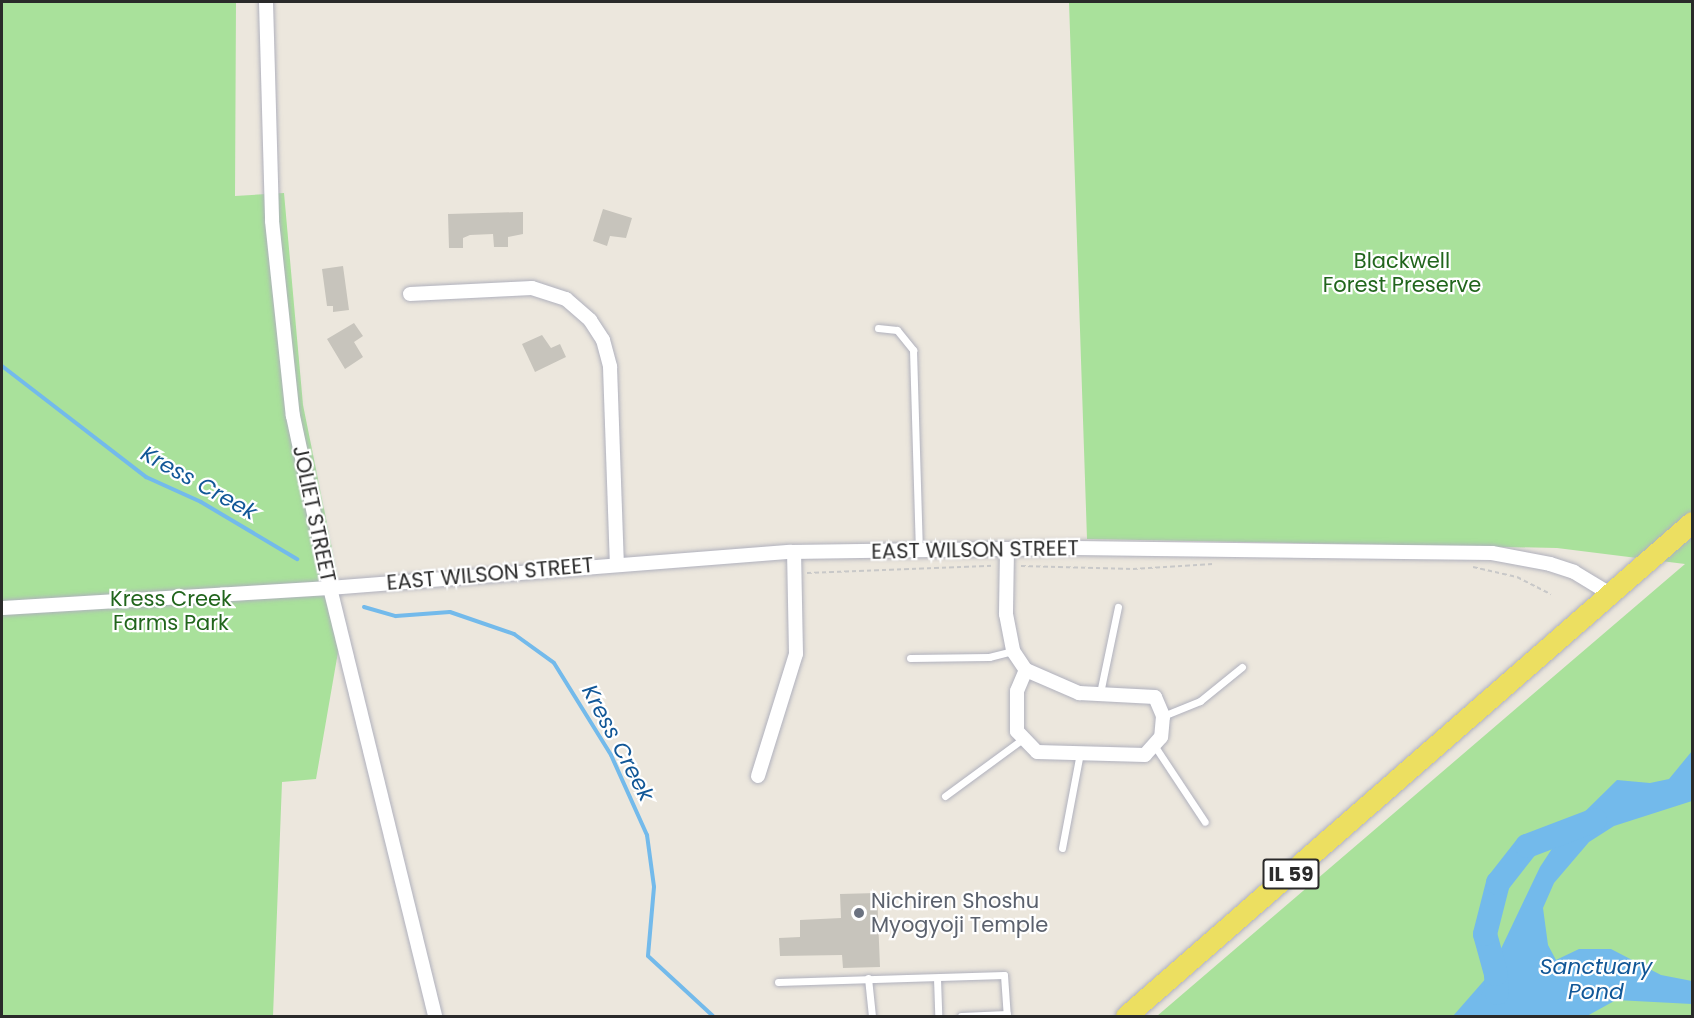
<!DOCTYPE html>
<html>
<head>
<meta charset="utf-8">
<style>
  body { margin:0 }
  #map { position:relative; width:1694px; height:1018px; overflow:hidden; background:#ece7dd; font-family:Poppins,sans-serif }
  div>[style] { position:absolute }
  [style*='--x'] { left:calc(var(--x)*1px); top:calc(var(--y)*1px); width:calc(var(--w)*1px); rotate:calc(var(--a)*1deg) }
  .green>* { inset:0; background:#a9e19b }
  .water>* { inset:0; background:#73baeb }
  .stream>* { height:4px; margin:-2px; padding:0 2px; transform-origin:2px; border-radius:2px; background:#73baeb }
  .river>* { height:24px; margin:-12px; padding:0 12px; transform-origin:12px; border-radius:12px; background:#73baeb }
  .building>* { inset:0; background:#c7c4bc }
  .path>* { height:2px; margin-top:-1px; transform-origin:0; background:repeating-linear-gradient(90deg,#c8c8c8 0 4.5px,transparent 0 7.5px) }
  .roads { filter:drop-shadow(0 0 2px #b0b1bd) drop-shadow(0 0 2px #b0b1bd) }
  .service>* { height:7px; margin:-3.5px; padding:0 3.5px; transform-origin:3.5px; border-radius:3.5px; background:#fff }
  .minor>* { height:14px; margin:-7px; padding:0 7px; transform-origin:7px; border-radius:7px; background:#fff }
  .primary>* { height:21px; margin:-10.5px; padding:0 10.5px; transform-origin:10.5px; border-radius:10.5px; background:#ecdf61 }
  .dots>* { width:16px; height:16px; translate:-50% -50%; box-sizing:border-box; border:3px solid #fff; border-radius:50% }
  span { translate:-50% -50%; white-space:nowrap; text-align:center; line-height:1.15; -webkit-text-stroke:4.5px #fff; paint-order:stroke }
  .shield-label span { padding:2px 4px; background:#fff; border:2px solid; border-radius:4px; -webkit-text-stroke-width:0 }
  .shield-label { font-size:20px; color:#2a2a2a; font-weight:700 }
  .park-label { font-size:21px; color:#21651c }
  .street-label { font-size:21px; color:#2a2a2a }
  .worship-label { font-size:21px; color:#5b616d }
  .left { translate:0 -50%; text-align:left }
  .water-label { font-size:22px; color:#115797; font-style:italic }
  .frame { position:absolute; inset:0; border:3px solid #2a2a2a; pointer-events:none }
</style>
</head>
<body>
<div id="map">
  <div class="green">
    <div style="clip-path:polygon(2px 2px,236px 2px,235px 196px,284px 193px,303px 405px,338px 578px,342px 629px,316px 779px,282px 782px,273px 1016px,2px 1016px)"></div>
    <div style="clip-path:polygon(1069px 2px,1692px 2px,1692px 1016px,1157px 1016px,1685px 564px,1557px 548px,1087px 539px)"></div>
  </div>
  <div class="water">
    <div style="clip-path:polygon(1692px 751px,1692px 801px,1614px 826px,1589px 842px,1554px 883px,1543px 908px,1548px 945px,1556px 960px,1579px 949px,1611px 949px,1661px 975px,1692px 981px,1692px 1004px,1616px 1000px,1587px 1016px,1453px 1016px,1488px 976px,1540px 867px,1561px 835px,1617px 780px,1650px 783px,1669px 779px)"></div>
  </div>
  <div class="stream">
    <div style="--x:2;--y:366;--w:182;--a:37.6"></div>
    <div style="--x:146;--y:477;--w:60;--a:24.4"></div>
    <div style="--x:201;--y:502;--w:112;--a:30.7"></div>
    <div style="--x:364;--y:607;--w:33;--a:16"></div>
    <div style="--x:396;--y:616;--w:54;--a:-4.2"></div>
    <div style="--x:450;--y:612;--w:68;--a:19"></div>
    <div style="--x:514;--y:634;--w:49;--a:35.9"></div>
    <div style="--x:554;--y:663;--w:108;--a:58.2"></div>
    <div style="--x:611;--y:755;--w:88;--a:65.8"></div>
    <div style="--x:647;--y:835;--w:52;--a:82.3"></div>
    <div style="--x:654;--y:887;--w:69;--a:95"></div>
    <div style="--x:648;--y:956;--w:88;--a:42.7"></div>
  </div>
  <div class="river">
    <div style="--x:1481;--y:1016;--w:28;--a:-55"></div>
    <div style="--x:1497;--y:993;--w:19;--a:-93"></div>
    <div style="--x:1496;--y:974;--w:41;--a:-105.4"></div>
    <div style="--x:1485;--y:934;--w:53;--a:-75.7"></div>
    <div style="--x:1498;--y:883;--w:47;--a:-51.9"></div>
    <div style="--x:1527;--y:846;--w:73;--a:-20.9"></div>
  </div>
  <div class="building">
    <div style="clip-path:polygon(603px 209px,632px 218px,626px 238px,610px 236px,607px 246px,593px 241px)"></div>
    <div style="clip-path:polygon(523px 212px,523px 234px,508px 237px,508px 247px,494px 247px,493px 234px,470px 235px,463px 238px,463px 248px,449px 248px,448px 214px)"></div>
    <div style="clip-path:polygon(343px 266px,349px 310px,333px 312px,333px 306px,327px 306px,322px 269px)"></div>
    <div style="clip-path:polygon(354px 323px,363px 336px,354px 342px,363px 357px,345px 369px,327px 339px)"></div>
    <div style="clip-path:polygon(542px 335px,551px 348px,560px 344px,566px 357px,535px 372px,522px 344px)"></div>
    <div style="clip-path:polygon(877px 893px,880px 967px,843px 968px,842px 955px,780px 956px,779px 938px,800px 937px,800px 920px,841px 918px,840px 894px)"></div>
  </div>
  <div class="path">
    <div style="--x:1021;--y:566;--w:112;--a:1.5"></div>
    <div style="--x:1133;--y:569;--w:80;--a:-3.6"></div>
    <div style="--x:1473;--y:567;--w:45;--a:12.8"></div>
    <div style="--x:1517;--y:577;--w:38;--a:27"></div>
    <div style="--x:807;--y:573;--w:186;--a:-2.2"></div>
  </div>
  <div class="roads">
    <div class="service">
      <div style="--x:878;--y:328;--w:19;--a:6"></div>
      <div style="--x:897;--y:330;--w:26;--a:51"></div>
      <div style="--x:913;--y:350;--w:200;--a:88.3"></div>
      <div style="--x:910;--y:658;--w:79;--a:-0.7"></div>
      <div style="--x:989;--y:657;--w:25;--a:-14"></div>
      <div style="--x:1100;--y:693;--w:88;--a:-78.2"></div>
      <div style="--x:1163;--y:716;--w:40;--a:-22"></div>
      <div style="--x:1200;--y:701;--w:54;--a:-39"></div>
      <div style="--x:1154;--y:745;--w:92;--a:56.5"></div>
      <div style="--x:945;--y:796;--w:98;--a:-36.3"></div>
      <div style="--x:1062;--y:848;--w:97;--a:-79.3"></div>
      <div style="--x:868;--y:978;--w:38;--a:84"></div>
      <div style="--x:937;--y:978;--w:38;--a:88"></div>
      <div style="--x:778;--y:982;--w:226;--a:-1.8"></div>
      <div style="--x:1004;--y:975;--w:39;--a:86"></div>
      <div style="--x:1007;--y:1014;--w:46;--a:177.5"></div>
    </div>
    <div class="minor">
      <div style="--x:266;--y:2;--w:219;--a:88.4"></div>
      <div style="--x:272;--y:221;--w:196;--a:83.9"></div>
      <div style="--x:293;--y:416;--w:176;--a:77.9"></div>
      <div style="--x:330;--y:588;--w:441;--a:76.2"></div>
      <div style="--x:410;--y:294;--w:122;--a:-2.8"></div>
      <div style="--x:532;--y:288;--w:36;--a:18"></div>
      <div style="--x:566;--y:299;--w:32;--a:41"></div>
      <div style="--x:590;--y:320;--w:24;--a:57"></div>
      <div style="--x:603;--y:340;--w:28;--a:75"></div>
      <div style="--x:610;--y:367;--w:196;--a:88"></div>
      <div style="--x:1007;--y:549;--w:65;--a:90.9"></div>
      <div style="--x:1006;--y:614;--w:38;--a:79"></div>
      <div style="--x:1013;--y:651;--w:23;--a:56"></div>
      <div style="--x:2;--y:608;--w:329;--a:-3.5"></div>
      <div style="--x:330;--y:588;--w:461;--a:-4.5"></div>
      <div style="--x:790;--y:552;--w:285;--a:-0.8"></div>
      <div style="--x:1075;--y:548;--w:417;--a:0.7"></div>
      <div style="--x:1492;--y:553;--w:59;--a:10.7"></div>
      <div style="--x:1550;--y:564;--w:25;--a:18"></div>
      <div style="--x:1574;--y:572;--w:44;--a:31.2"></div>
      <div style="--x:1026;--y:670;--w:58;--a:23.5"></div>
      <div style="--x:1079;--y:693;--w:76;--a:3"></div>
      <div style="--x:1155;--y:697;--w:21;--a:67"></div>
      <div style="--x:1163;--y:716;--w:21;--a:95"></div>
      <div style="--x:1161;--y:737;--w:24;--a:132"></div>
      <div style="--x:1145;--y:755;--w:108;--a:-178.4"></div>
      <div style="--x:1037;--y:752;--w:29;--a:-134"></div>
      <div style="--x:1017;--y:731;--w:40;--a:-90"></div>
      <div style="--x:1017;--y:691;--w:23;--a:-67"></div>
      <div style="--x:758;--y:776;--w:128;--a:-72.7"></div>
      <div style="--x:796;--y:654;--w:100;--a:-91.1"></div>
    </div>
    <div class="primary">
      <div style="--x:1126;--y:1016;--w:751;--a:-41.11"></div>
    </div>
  </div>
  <div class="dots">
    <div style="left:859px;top:913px;background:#6b7280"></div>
  </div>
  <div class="shield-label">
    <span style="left:1291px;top:874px">IL 59</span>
  </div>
  <div class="park-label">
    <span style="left:1402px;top:273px">Blackwell<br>Forest Preserve</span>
    <span style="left:171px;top:611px">Kress Creek<br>Farms Park</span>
  </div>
  <div class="street-label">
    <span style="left:314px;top:514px;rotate:78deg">JOLIET STREET</span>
    <span style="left:975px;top:550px;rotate:-1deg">EAST WILSON STREET</span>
    <span style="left:490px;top:574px;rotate:-5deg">EAST WILSON STREET</span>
  </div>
  <div class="worship-label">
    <span class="left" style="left:871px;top:913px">Nichiren Shoshu<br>Myogyoji Temple</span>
  </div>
  <div class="water-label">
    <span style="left:199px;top:483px;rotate:29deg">Kress Creek</span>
    <span style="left:618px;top:743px;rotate:62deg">Kress Creek</span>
    <span style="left:1596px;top:979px">Sanctuary<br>Pond</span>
  </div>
  <div class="frame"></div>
</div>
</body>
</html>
